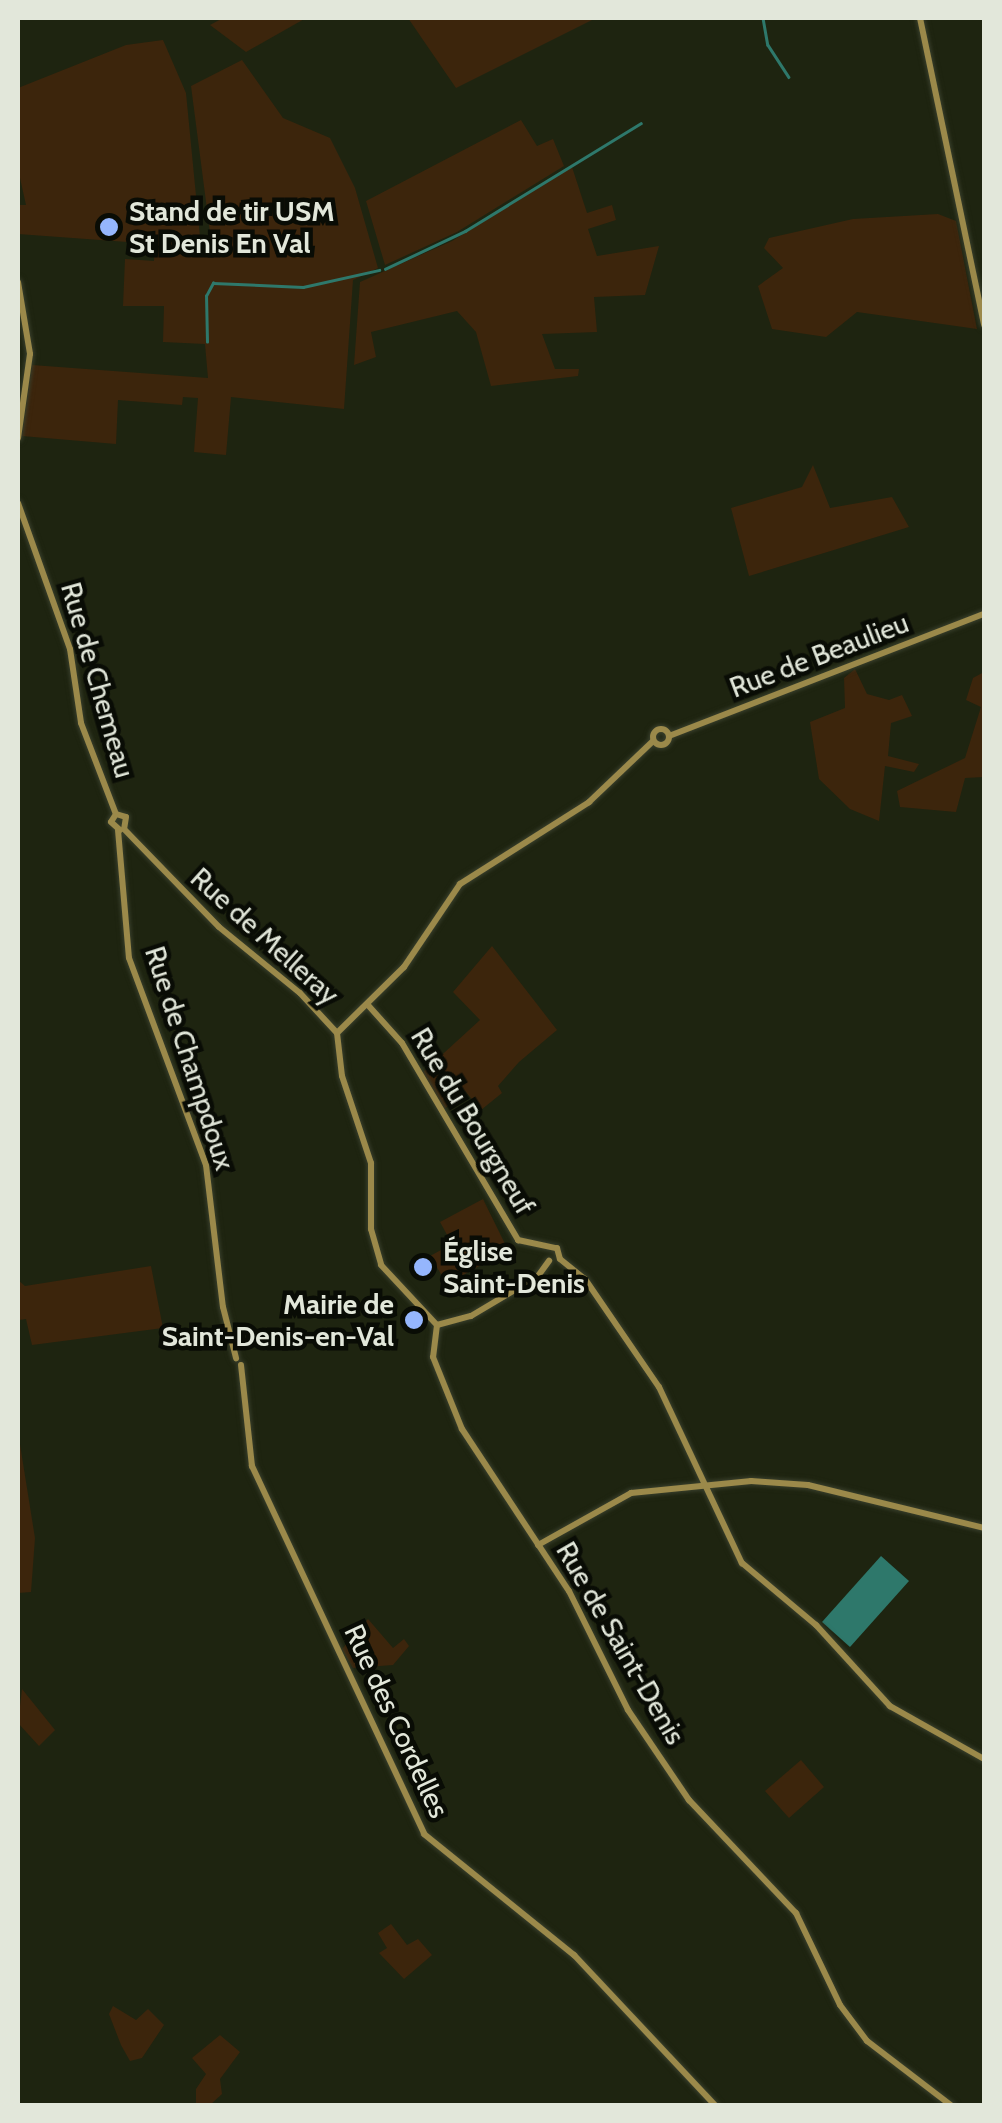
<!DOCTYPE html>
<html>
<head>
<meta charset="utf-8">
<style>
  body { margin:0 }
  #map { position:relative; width:1002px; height:2123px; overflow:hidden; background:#1e2410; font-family:Cabin,sans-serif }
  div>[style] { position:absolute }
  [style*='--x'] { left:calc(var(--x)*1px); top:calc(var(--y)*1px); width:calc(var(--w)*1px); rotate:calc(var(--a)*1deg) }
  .green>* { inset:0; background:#3c250c }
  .water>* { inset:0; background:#2e786b }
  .stream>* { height:2.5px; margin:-1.25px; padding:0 1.25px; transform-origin:1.25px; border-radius:1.25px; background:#2e786b }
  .roads { filter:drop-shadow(0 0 2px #393f2c) drop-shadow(0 0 2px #393f2c) }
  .secondary>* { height:6px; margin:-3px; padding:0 3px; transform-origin:3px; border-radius:3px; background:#9b894a }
  .secondary>.ring { margin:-3px; padding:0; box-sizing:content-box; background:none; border:6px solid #9b894a; border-radius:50% }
  .dots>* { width:28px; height:28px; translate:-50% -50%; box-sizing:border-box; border:5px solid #090c05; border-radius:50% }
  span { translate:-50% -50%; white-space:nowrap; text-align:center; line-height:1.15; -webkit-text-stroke:9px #090c05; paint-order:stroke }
  .poi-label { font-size:28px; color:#e2e7da; font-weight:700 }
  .left { translate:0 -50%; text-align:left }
  .right { translate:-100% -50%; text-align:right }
  .street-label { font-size:28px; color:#e2e7da }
  .frame { position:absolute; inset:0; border:20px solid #e2e7da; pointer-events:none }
</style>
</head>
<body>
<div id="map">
  <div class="green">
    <div style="clip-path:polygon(223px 18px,306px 18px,246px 52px,210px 25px)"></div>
    <div style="clip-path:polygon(408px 18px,596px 18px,456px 88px)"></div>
    <div style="clip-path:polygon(163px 40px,186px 93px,201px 247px,212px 248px,191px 86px,242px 60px,283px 118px,330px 138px,355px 188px,378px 268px,353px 280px,344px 409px,231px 397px,226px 455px,194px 452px,198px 398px,183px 397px,182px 405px,118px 400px,116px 444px,22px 436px,32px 365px,208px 378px,205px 344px,163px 342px,164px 306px,123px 306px,125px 259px,154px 261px,155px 244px,18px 234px,18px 205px,26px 205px,18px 169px,18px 88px,126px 45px)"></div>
    <div style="clip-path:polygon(521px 120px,537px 146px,553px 139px,564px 166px,457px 232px,385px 265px,366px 201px)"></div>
    <div style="clip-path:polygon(572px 167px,587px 213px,612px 205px,616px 220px,588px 229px,597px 256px,659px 246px,645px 295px,594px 297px,597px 332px,542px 334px,555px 369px,579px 369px,578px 376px,491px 386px,476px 332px,457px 311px,371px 332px,376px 357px,354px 365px,360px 282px,452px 241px)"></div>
    <div style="clip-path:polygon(938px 214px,956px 221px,977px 329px,857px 312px,826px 337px,772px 329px,758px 286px,783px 268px,764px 248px,769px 238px,853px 219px)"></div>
    <div style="clip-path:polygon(813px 465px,830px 508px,892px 497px,909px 527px,749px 576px,731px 508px,802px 487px)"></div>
    <div style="clip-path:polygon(855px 669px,867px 694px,889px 700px,902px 695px,912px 716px,891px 723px,888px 756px,919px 764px,914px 772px,885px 766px,879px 821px,850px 809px,819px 779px,810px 722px,845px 708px,844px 678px)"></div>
    <div style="clip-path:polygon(984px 672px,984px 777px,965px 778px,956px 812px,900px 807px,897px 791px,965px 758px,981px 707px,966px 700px,973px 678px)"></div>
    <div style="clip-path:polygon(492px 946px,557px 1030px,519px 1062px,498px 1086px,502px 1093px,481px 1110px,465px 1091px,442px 1111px,422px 1073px,480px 1020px,453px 992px)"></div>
    <div style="clip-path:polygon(483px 1199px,508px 1250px,447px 1284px,430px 1256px,452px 1244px,440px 1222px)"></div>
    <div style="clip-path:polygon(151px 1266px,163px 1328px,32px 1345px,26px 1319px,19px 1320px,18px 1280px,25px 1286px)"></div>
    <div style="clip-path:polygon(18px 1432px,35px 1538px,31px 1592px,18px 1593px)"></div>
    <div style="clip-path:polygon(368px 1619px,393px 1648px,404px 1639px,409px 1646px,393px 1665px,353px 1668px,342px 1649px)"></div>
    <div style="clip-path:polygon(22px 1689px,55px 1730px,39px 1746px,18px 1723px)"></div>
    <div style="clip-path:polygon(801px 1760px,824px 1787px,789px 1818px,765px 1791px)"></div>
    <div style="clip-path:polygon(391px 1924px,407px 1945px,418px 1939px,432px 1955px,404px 1979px,379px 1953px,387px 1948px,378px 1933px)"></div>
    <div style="clip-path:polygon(113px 2006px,136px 2020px,148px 2009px,164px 2025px,142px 2058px,130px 2061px,121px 2045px,109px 2014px)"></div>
    <div style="clip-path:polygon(220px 2035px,240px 2052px,220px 2079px,222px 2094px,210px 2105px,196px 2105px,196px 2089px,206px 2074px,192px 2058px)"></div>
  </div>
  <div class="water">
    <div style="clip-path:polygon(881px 1556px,909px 1581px,850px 1647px,822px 1622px)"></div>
  </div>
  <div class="stream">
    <div style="--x:763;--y:18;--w:27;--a:80"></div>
    <div style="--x:768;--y:45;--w:38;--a:57"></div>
    <div style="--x:385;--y:269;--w:89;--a:-25.4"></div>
    <div style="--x:465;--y:231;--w:206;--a:-31.5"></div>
    <div style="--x:207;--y:342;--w:46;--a:-91.2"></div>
    <div style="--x:206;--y:296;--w:15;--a:-62"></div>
    <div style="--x:213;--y:283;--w:90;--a:2.5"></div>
    <div style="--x:303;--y:287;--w:78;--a:-12.6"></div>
  </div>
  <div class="roads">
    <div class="secondary">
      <div style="--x:920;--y:18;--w:313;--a:78.2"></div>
      <div style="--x:18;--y:282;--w:73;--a:80.5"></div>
      <div style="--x:30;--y:354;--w:85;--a:98.1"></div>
      <div style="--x:18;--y:503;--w:155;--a:70.4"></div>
      <div style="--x:70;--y:649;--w:75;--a:81.5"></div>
      <div style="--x:81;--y:723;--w:97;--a:69"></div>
      <div class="ring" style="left:653px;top:729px;width:10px;height:10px"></div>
      <div style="--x:669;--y:736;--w:338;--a:-21.2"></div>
      <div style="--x:116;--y:814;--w:9;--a:122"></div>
      <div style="--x:111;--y:822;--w:12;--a:42"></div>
      <div style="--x:116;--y:814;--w:10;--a:17"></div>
      <div style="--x:126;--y:817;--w:12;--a:99"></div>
      <div style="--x:124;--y:829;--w:136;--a:45.9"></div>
      <div style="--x:219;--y:927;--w:104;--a:39.2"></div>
      <div style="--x:300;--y:993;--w:54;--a:47.2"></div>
      <div style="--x:337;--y:1033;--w:43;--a:83.4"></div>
      <div style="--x:342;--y:1076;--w:92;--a:71.6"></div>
      <div style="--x:371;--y:1163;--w:66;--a:90"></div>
      <div style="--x:371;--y:1229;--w:37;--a:74"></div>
      <div style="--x:381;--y:1265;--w:82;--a:47"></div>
      <div style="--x:118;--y:830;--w:128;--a:85.1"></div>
      <div style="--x:129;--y:958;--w:221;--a:69.6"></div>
      <div style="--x:206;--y:1165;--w:143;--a:83.2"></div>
      <div style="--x:223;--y:1307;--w:53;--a:75.7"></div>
      <div style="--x:367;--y:1004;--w:52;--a:48.1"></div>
      <div style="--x:402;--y:1043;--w:229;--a:59.5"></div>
      <div style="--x:518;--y:1240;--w:40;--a:12"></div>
      <div style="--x:557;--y:1248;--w:11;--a:75"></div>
      <div style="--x:337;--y:1033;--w:94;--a:-44.6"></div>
      <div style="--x:404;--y:967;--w:100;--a:-56"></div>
      <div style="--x:460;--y:884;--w:153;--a:-32.4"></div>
      <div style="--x:589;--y:802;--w:88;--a:-43.6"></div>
      <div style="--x:560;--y:1259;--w:32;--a:39"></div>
      <div style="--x:585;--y:1279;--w:131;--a:55.6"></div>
      <div style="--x:659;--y:1387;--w:195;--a:64.8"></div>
      <div style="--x:742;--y:1563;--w:97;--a:40"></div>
      <div style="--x:816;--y:1625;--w:110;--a:47.6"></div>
      <div style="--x:890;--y:1706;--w:108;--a:29.4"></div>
      <div style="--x:437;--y:1325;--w:32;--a:97"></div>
      <div style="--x:433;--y:1357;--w:78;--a:68.1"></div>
      <div style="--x:462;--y:1429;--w:194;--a:56.6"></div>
      <div style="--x:569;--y:1591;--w:133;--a:63.6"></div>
      <div style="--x:628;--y:1710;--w:109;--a:55.9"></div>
      <div style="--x:689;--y:1800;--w:156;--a:46.6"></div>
      <div style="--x:796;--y:1913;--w:102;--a:64.4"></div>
      <div style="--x:840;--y:2005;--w:45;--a:53.1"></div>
      <div style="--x:867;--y:2041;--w:107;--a:37.4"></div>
      <div style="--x:437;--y:1325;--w:35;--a:-15"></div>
      <div style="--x:471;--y:1316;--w:78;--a:-30.8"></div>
      <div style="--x:538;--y:1276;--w:19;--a:-54"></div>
      <div style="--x:241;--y:1365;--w:102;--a:83.8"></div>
      <div style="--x:252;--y:1466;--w:406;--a:64.9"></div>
      <div style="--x:424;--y:1834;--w:193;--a:38.9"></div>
      <div style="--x:574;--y:1955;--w:207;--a:46.8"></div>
      <div style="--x:538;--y:1545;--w:107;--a:-29.2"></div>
      <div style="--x:631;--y:1493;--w:121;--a:-5.7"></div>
      <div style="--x:751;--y:1481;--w:57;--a:4"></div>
      <div style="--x:808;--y:1485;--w:181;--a:13.7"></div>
    </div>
  </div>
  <div class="dots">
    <div style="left:109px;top:227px;background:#95b6fd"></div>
    <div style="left:423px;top:1267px;background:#95b6fd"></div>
    <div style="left:414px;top:1320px;background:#95b6fd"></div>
  </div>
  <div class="poi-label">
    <span class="left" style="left:129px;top:227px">Stand de tir USM<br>St Denis En Val</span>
    <span class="left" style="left:443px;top:1267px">Église<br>Saint-Denis</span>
    <span class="right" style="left:394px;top:1320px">Mairie de<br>Saint-Denis-en-Val</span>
  </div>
  <div class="street-label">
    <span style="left:819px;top:655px;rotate:-21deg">Rue de Beaulieu</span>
    <span style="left:98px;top:680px;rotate:74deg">Rue de Chemeau</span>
    <span style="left:265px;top:936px;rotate:42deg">Rue de Melleray</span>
    <span style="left:190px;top:1058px;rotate:72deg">Rue de Champdoux</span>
    <span style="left:473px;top:1121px;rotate:59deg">Rue du Bourgneuf</span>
    <span style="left:621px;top:1643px;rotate:60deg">Rue de Saint-Denis</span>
    <span style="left:397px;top:1721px;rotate:65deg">Rue des Cordelles</span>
  </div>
  <div class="frame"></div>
</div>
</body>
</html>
